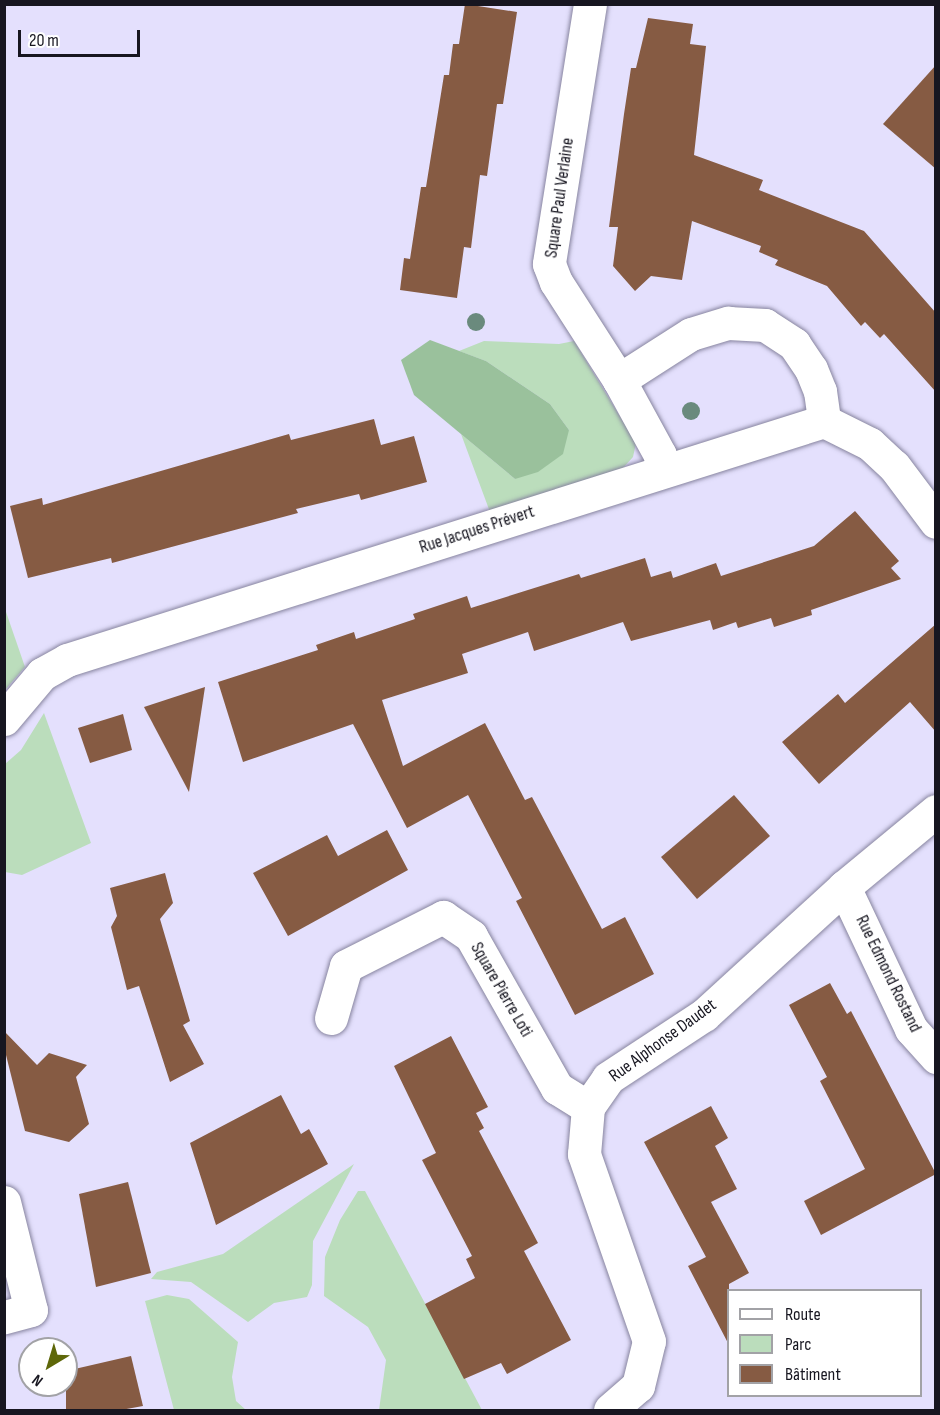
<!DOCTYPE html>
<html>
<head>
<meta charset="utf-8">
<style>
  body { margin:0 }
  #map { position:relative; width:940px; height:1415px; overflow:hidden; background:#e4e0fd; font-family:"Sofia Sans Condensed",sans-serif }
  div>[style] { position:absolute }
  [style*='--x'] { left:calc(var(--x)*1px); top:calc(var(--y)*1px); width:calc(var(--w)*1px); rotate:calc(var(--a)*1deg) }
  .green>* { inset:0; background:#bbddbc }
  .forest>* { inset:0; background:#9ac19c }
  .building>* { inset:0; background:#865b43 }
  .roads { filter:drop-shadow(0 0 2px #87849f) drop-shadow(0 0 2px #87849f) }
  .minor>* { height:33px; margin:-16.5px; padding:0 16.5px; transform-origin:16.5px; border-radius:16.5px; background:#fff }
  .trees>* { width:18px; height:18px; margin:-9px; border-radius:50%; background:#6a8a7d }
  span { translate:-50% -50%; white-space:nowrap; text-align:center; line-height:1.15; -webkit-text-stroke:4.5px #fff; paint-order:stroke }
  .street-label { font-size:18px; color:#171620 }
  .frame { position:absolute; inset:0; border:6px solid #171620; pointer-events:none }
  .legend { position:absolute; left:727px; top:1289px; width:195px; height:108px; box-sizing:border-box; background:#fff; border:2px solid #a2a2a6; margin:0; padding:8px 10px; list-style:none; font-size:18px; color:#171620 }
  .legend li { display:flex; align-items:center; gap:12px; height:30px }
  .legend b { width:30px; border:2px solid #a2a2a6 }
  .north { position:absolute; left:18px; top:1337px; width:60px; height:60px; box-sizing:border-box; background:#fff; border:2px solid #a2a2a6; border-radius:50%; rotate:218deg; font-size:16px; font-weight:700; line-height:24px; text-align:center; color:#171620 }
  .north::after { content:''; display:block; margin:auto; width:21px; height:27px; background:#5e6709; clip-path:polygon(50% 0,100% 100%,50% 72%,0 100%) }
  .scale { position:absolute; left:18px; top:30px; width:122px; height:27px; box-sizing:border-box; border:3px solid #171620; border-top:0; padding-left:8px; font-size:18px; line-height:21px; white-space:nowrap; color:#171620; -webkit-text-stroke:4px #fff; paint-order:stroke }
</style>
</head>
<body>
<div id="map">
  <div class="green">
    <div style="clip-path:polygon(484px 341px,559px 344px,574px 341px,636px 443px,633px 457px,623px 468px,490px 512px,461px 434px,515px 479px,569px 430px,550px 404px,486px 361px,459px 351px)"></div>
    <div style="clip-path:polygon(5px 609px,25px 667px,5px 690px,4px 690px)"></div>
    <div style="clip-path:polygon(44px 713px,91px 843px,22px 875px,5px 872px,5px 764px,21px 750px)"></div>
    <div style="clip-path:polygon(354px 1164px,313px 1241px,312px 1285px,307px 1297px,274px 1303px,248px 1322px,191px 1282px,151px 1279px,157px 1272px,223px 1254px)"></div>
    <div style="clip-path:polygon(358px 1191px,365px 1191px,482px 1410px,379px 1410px,386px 1360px,368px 1327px,324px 1296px,325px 1257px,340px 1220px)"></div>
    <div style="clip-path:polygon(167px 1295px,189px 1299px,238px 1342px,232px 1377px,236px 1401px,246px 1410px,174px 1410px,145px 1301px)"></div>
  </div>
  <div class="forest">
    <div style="clip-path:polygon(430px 340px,486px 361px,550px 404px,569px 430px,563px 454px,538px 472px,515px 479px,414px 395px,401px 360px)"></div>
  </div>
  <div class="building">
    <div style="clip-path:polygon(465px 4px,517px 12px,503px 104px,497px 104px,487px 176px,480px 175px,471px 248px,464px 247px,457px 298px,400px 290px,404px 258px,410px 259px,421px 187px,426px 187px,444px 75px,449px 75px,453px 44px,459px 44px)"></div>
    <div style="clip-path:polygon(648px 18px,693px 24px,690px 44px,706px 46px,694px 155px,763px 180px,759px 190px,864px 231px,936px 313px,936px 392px,884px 334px,880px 338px,865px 322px,861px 326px,827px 286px,775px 265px,778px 260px,759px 252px,761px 246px,692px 221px,682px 280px,651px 276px,635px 291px,613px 266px,618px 227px,609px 227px,624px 114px,631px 68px,636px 68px)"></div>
    <div style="clip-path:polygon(936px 65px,936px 169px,883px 124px)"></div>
    <div style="clip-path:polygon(374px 419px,381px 445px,414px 436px,427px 482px,361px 500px,359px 494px,296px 509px,298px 513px,112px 563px,111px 558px,28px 578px,10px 506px,42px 498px,43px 505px,289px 434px,291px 440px)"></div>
    <div style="clip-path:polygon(855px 511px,899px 561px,891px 568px,901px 579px,811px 610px,812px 615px,774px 627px,771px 618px,738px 628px,736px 622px,713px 630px,710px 620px,631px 641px,623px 622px,534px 651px,528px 632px,462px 654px,468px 673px,382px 700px,403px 766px,485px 723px,525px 800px,532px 797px,602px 929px,625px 917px,654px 974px,575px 1015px,516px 901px,522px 898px,468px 795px,407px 828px,353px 724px,243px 762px,218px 682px,318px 650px,316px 645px,354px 632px,356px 639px,415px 619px,413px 614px,467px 596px,471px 608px,579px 574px,581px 578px,645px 558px,651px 577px,671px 571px,673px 578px,716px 563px,721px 576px,814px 546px)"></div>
    <div style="clip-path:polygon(936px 624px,936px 732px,910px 702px,819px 784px,782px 742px,838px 694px,845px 703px)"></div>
    <div style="clip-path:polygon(205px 687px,189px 792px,144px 707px)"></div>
    <div style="clip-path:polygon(123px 714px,132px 750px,90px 763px,78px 728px)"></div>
    <div style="clip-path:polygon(734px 795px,770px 836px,697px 899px,661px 857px)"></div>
    <div style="clip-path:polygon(387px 830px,408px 870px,288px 936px,253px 873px,327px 835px,338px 856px)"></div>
    <div style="clip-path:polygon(165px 873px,173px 903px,160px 919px,190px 1021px,183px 1025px,204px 1064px,170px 1082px,139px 986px,127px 990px,111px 927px,117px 916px,110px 888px)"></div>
    <div style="clip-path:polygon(830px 983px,847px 1014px,851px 1011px,936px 1174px,821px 1235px,804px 1201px,865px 1169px,820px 1081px,827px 1077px,789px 1005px)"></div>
    <div style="clip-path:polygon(4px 1031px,37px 1065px,49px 1053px,87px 1065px,76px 1077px,89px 1124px,69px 1142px,25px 1131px,4px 1047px)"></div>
    <div style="clip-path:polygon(451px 1036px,488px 1107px,476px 1113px,484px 1128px,479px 1131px,538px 1243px,524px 1251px,571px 1340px,507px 1374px,501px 1363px,464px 1379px,425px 1304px,475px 1278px,466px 1259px,472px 1256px,422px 1160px,436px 1153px,394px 1066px)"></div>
    <div style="clip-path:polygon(281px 1095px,301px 1134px,309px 1129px,328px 1164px,216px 1225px,190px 1143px)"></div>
    <div style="clip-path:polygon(711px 1106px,728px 1138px,715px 1146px,737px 1189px,711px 1202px,749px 1273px,729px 1284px,729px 1345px,688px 1266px,706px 1257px,644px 1142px)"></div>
    <div style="clip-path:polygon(128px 1182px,151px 1273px,96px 1287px,79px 1194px)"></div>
    <div style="clip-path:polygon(131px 1356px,143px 1406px,121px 1410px,66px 1410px,66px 1371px)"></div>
  </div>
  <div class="roads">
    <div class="minor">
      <div style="--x:590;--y:4;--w:263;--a:99"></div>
      <div style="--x:549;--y:264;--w:19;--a:69"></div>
      <div style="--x:556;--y:282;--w:117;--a:57.3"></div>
      <div style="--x:619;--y:380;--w:85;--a:61.3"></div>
      <div style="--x:660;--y:455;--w:16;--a:79"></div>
      <div style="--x:619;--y:380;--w:85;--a:-32.6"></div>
      <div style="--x:691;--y:334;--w:39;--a:-17"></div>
      <div style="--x:728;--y:323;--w:37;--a:3"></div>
      <div style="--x:765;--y:325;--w:35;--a:33"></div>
      <div style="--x:794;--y:344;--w:30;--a:56"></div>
      <div style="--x:811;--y:369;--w:24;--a:68"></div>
      <div style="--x:820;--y:391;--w:30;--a:82"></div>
      <div style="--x:4;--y:719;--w:59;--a:-49.8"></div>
      <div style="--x:42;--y:674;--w:29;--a:-29"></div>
      <div style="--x:67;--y:660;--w:794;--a:-17.52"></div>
      <div style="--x:824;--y:421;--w:51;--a:26.6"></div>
      <div style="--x:870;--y:444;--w:33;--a:43"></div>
      <div style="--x:894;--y:466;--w:70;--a:53.1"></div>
      <div style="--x:844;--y:887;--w:157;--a:64.7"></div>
      <div style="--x:911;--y:1029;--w:38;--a:48"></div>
      <div style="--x:331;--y:1018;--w:54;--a:-73.9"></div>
      <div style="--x:346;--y:966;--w:109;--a:-26.8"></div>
      <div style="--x:443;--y:917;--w:34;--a:34"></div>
      <div style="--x:471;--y:936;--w:175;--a:60.5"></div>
      <div style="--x:557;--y:1088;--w:36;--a:32"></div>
      <div style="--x:4;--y:1202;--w:111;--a:76"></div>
      <div style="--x:31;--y:1310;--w:28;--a:165"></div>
      <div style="--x:610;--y:1410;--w:37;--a:-41"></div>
      <div style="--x:638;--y:1386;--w:46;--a:-76.3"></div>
      <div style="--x:649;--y:1341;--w:198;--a:-109.2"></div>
      <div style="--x:584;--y:1154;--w:47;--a:-85.1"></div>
      <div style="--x:588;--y:1107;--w:35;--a:-55"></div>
      <div style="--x:608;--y:1078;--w:115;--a:-33.3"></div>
      <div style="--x:704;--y:1015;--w:190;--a:-42.4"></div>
      <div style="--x:844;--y:887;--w:119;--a:-39.6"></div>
    </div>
  </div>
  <div class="trees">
    <div style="left:476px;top:322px"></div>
    <div style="left:691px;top:411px"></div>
  </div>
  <div class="street-label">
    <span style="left:560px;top:198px;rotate:-82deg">Square Paul Verlaine</span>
    <span style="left:477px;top:530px;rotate:-18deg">Rue Jacques Prévert</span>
    <span style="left:888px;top:974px;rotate:64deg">Rue Edmond Rostand</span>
    <span style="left:501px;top:990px;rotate:60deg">Square Pierre Loti</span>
    <span style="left:663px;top:1041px;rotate:-36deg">Rue Alphonse Daudet</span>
  </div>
  <div class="frame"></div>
  <ul class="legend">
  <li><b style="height:8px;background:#fff"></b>Route</li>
  <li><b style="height:16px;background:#bbddbc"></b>Parc</li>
  <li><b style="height:16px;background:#865b43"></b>Bâtiment</li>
  </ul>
  <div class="north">N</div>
  <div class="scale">20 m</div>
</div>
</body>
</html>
